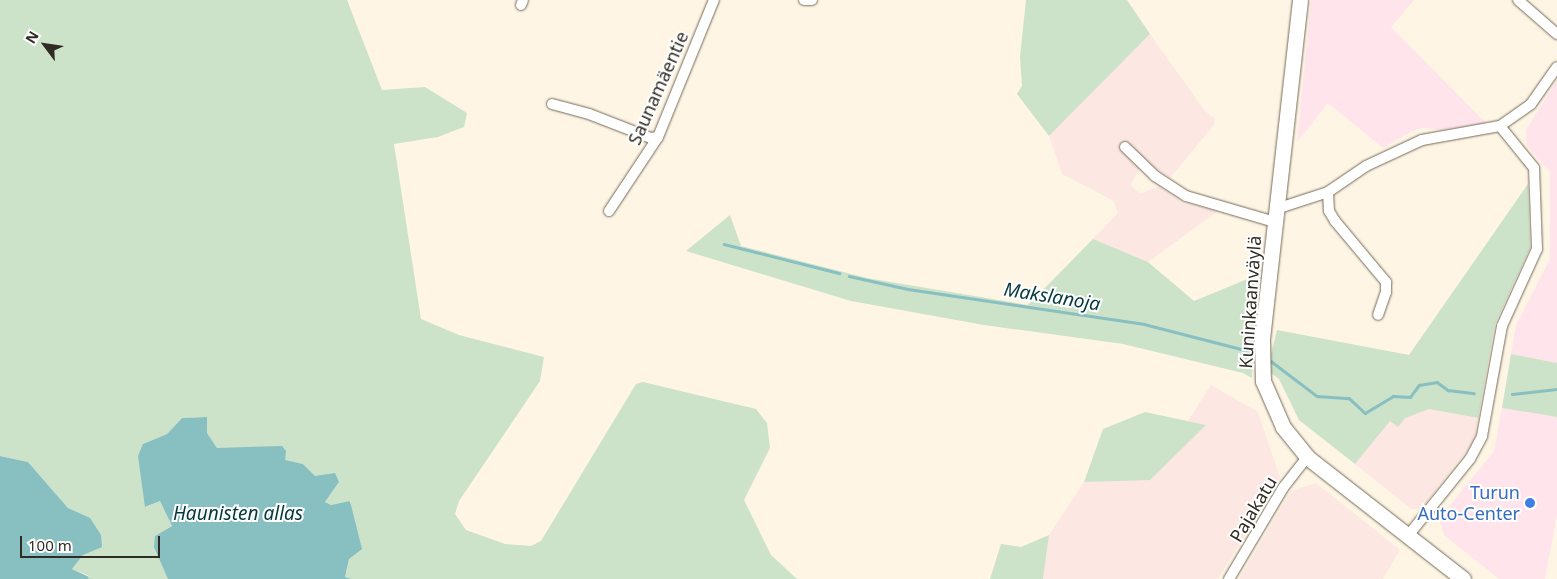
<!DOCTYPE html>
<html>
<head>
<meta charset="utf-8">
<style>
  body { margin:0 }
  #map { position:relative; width:1557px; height:579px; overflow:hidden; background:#fef5e5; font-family:"Noto Sans",sans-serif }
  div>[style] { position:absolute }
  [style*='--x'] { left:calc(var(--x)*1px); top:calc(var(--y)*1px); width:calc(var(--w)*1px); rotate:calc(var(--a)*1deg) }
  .commercial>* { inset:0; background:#ffe4ec }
  .industrial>* { inset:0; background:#fce7e3 }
  .green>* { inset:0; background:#cce2c9 }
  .water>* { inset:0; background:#88bfc1 }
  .stream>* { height:2.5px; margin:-1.25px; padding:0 1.25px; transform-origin:1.25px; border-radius:1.25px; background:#88bfc1 }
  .roads { filter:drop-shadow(0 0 1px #746a58) drop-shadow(0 0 1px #746a58) }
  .street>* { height:10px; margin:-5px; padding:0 5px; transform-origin:5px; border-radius:5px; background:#fff }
  .secondary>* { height:15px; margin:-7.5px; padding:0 7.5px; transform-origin:7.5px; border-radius:7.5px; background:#fff }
  .dots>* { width:14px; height:14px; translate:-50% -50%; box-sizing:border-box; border:2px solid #fff; border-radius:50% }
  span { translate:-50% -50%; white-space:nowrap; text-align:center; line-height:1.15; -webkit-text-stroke:4px #fff; paint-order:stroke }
  .street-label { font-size:18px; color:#302c24 }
  .shop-label { font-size:18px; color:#366cbe }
  .right { translate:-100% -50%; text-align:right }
  .water-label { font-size:19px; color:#03393c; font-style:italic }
  .north { position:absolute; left:20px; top:20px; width:50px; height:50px; -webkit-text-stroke:4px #fff; paint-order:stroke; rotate:301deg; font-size:14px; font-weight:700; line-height:20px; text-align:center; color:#302c24 }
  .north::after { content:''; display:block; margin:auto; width:18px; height:22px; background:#302c24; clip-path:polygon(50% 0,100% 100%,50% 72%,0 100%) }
  .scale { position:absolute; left:20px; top:536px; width:140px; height:22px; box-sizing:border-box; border:2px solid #302c24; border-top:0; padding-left:6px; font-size:15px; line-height:18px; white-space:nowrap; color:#302c24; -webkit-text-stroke:4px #fff; paint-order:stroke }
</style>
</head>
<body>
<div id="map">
  <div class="commercial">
    <div style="clip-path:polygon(1311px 0,1414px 0,1391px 27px,1486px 123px,1461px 132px,1423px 128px,1412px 131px,1383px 148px,1328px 103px,1297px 142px)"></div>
    <div style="clip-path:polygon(1557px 80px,1557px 363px,1511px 354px,1516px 325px,1550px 259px,1550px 172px,1527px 146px,1526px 130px)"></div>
    <div style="clip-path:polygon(1502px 408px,1557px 417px,1557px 515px,1545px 579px,1499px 579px,1444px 535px,1439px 519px,1494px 451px)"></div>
  </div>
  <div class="industrial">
    <div style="clip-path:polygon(1150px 34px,1205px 111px,1215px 119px,1214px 125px,1170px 178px,1144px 160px,1131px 185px,1140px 194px,1159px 186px,1182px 202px,1218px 211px,1148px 262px,1093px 239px,1118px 213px,1114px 201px,1062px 174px,1049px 136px)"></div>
    <div style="clip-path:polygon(1211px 385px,1258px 412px,1280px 478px,1218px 579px,1043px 579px,1049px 535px,1084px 482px,1150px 479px,1206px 425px,1188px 421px)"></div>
    <div style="clip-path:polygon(1429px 409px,1478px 418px,1474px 441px,1421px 509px,1411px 509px,1355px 464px,1390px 421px)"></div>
    <div style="clip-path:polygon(1316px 483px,1400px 550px,1383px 579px,1239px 579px,1291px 491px)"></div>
  </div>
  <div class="green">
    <div style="clip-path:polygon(0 0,347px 0,382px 90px,425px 87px,467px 113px,464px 127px,438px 137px,394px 144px,421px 319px,459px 335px,544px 357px,540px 381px,459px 501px,455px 514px,466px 530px,505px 544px,531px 546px,541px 541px,636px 384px,643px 382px,756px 409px,767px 423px,770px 448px,744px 500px,771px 555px,797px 579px,352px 579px,345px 577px,349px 559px,351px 501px,331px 505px,325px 502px,339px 482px,315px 477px,303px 464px,217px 448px,207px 433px,207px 417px,182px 418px,167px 434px,143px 444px,146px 507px,160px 501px,172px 526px,155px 536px,168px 579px,88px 579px,89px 576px,72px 569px,83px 555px,90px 519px,68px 508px,28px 462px,0 456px)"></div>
    <div style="clip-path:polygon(1026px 0,1127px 0,1150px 34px,1049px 136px,1017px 94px,1022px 86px,1020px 57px)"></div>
    <div style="clip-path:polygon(1528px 184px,1530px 248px,1495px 324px,1478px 418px,1429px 409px,1405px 418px,1398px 427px,1390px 421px,1355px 464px,1299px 420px,1279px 379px,1267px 370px,1277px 330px,1409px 355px)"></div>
    <div style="clip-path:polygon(730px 215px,741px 246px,867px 278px,1028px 305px,1093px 239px,1148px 262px,1194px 301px,1255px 276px,1252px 378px,1243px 373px,1123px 344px,984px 325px,851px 301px,686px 251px)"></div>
    <div style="clip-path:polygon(1511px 354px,1557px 363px,1557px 417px,1502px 408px)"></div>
    <div style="clip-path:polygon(1145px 412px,1206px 425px,1150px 480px,1084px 482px,1103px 429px)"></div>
    <div style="clip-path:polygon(1049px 535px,1043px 579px,990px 579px,1001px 544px,1021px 547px)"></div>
  </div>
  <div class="water">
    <div style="clip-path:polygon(207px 417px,207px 433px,217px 448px,282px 446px,286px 451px,285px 460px,303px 464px,315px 476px,335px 473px,339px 482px,325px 502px,331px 505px,350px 501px,362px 549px,349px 559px,345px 577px,352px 579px,168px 579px,154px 547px,155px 536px,172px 526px,160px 501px,145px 507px,138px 456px,143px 444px,167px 434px,182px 418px)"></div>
    <div style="clip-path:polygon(0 456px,28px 462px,68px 508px,90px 518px,101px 535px,102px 547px,83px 555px,72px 569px,89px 577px,88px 579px,0 579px)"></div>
  </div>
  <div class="stream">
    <div style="--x:724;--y:244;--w:119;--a:14.2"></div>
    <div style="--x:849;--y:276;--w:60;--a:12.4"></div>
    <div style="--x:908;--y:289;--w:239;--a:8.4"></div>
    <div style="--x:1144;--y:324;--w:108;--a:14.4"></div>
    <div style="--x:1271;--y:361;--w:58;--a:37.3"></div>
    <div style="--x:1317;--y:396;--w:32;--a:4"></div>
    <div style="--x:1349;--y:398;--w:22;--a:43"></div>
    <div style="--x:1365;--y:413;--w:33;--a:-31"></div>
    <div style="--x:1393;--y:396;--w:17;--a:3"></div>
    <div style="--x:1410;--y:397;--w:15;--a:-53"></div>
    <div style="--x:1419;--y:385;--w:18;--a:-9"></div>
    <div style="--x:1437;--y:382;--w:14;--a:36"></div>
    <div style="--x:1448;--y:390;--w:26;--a:7"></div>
    <div style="--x:1512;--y:394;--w:45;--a:-6.3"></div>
  </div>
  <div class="roads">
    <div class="street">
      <div style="--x:804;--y:0;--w:8;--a:0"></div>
      <div style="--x:1518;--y:0;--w:52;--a:41.1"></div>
      <div style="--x:521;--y:5;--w:5;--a:-68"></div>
      <div style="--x:552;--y:104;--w:38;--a:15"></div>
      <div style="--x:589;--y:114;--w:66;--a:21.2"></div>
      <div style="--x:651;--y:138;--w:7;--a:-8"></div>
      <div style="--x:1125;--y:147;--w:42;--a:44"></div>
      <div style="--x:1155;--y:176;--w:37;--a:33"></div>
      <div style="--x:1186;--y:196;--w:93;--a:16.3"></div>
      <div style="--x:1328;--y:192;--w:19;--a:87"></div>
      <div style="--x:1329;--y:211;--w:12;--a:59"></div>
      <div style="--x:1335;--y:221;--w:80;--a:50.1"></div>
      <div style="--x:1386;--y:282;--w:10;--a:90"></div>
      <div style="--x:1386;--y:292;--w:24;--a:109"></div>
      <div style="--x:1276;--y:209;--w:55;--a:-18.1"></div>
      <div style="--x:1328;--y:192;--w:46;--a:-34.4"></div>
      <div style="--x:1366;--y:166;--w:62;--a:-24.9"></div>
      <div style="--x:1422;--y:140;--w:79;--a:-10.2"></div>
      <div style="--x:1500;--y:126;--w:38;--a:-35"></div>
      <div style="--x:1531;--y:104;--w:45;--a:-54.9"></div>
      <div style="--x:609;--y:211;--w:89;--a:-56.5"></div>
      <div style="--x:658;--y:137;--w:148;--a:-67.8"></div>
      <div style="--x:1407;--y:537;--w:100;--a:-51.1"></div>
      <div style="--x:1470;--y:459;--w:26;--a:-62"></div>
      <div style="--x:1482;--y:436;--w:112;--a:-79.7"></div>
      <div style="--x:1502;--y:326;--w:85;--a:-65.6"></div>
      <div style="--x:1537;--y:249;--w:81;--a:-92.1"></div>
      <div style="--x:1534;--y:168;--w:54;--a:-129"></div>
      <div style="--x:1229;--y:579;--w:106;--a:-59.3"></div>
      <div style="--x:1283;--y:488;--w:39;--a:-52"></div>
    </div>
    <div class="secondary">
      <div style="--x:1300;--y:0;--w:343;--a:96.4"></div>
      <div style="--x:1262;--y:341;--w:40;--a:88.6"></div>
      <div style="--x:1263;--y:381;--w:50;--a:66.5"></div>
      <div style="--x:1283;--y:427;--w:38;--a:51"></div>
      <div style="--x:1307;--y:457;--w:198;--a:38"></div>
    </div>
  </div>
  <div class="dots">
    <div style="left:1530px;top:503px;background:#3f7fe0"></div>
  </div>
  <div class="street-label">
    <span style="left:658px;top:88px;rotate:-66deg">Saunamäentie</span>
    <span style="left:1250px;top:302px;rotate:-86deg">Kuninkaanväylä</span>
    <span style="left:1253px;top:509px;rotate:-59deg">Pajakatu</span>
  </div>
  <div class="shop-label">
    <span class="right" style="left:1520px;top:503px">Turun<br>Auto-Center</span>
  </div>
  <div class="water-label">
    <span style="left:1052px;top:297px;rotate:9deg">Makslanoja</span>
    <span style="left:238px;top:514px">Haunisten allas</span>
  </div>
  <div class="north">N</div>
  <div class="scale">100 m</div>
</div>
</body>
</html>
